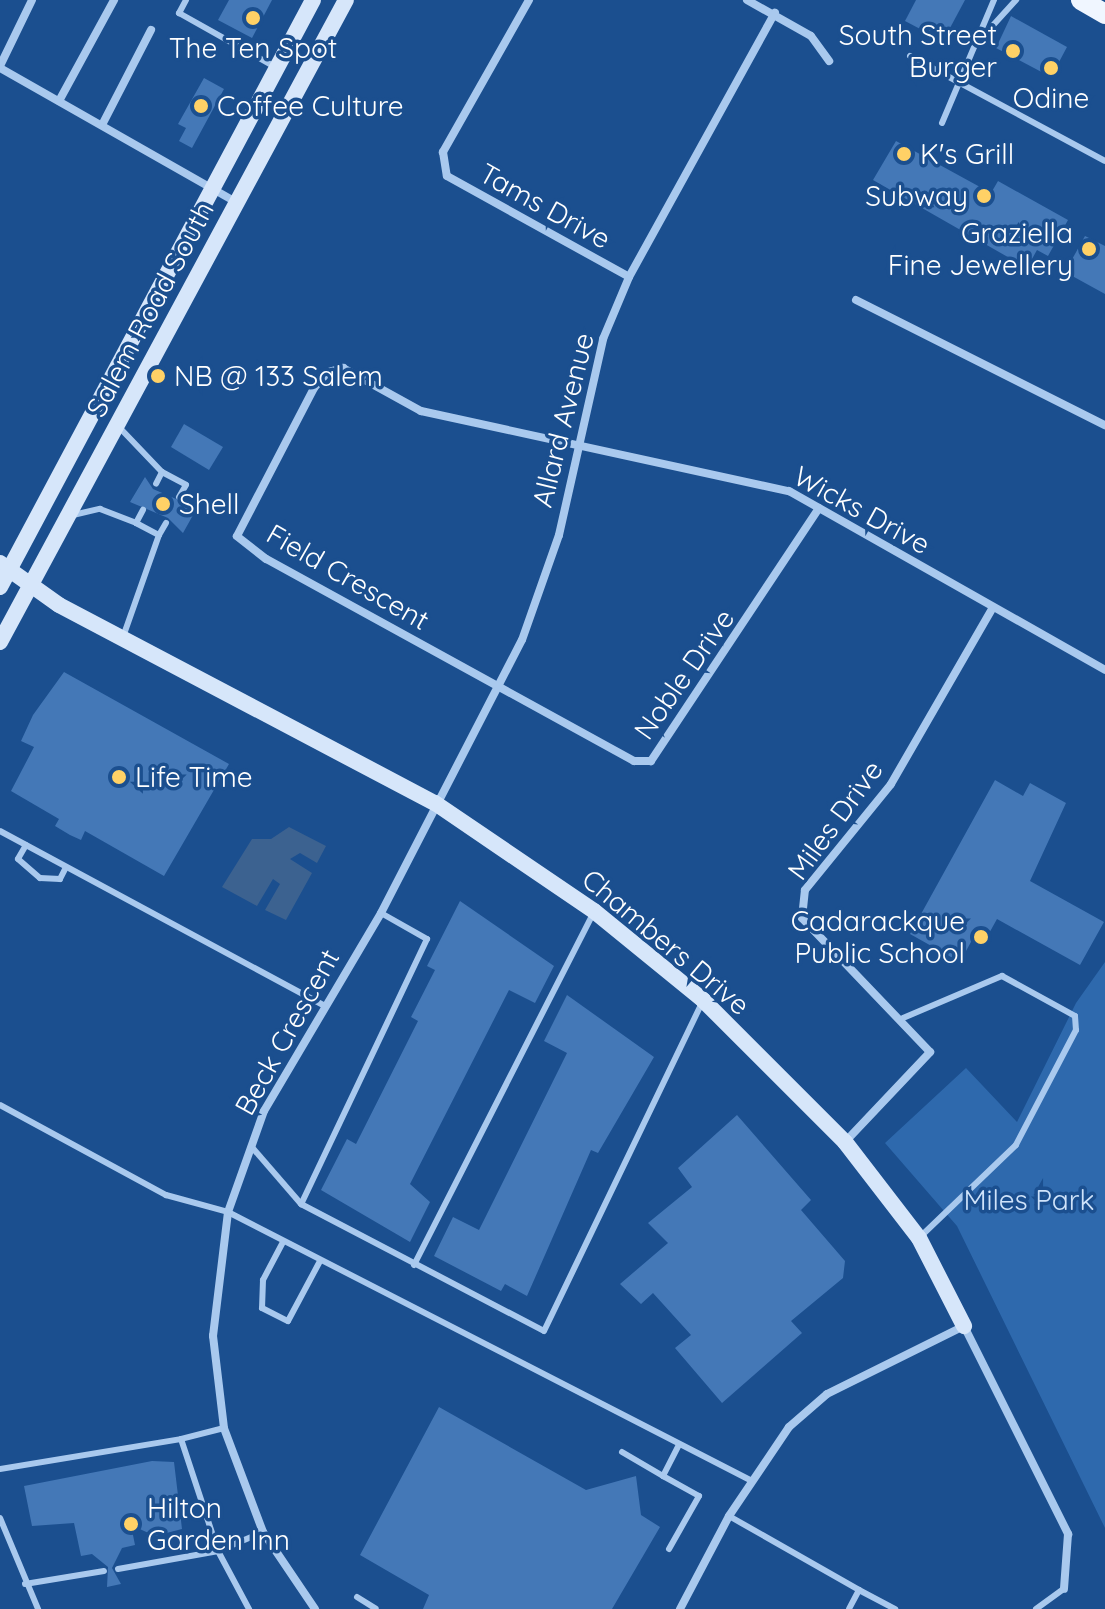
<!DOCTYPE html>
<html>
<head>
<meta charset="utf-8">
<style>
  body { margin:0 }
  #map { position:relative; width:1105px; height:1609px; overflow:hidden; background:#1b4f8f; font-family:Quicksand,sans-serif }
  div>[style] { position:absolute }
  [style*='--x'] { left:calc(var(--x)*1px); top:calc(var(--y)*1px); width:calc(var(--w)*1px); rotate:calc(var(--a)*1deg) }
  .green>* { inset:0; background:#2e69ad }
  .water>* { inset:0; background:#3c6290 }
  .building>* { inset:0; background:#4478b7 }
  .lane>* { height:6px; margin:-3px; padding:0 3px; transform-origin:3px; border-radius:3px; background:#a9c9ee }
  .street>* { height:8px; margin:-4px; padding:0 4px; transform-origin:4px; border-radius:4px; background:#a9c9ee }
  .secondary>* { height:16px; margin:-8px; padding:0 8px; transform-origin:8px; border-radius:8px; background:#d6e6fa }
  .primary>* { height:20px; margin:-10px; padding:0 10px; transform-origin:10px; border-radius:10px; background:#f0f6ff }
  .dots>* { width:22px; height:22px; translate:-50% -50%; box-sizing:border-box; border:4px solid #1b4f8f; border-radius:50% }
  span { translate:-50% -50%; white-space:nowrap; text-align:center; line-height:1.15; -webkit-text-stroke:7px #1b4f8f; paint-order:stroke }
  .poi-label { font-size:28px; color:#fff }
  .right { translate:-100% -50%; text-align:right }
  .left { translate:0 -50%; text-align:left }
  .street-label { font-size:28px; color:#fff }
  .park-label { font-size:28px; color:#cfe3fa }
</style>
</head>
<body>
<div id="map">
  <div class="green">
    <div style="clip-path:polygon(1105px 962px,1105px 1528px,957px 1226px,885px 1143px,966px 1068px,1017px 1122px,1076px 1003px)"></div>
  </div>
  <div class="water">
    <div style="clip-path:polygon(289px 827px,326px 846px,317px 863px,300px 853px,290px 859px,312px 873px,286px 920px,265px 910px,280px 884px,273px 879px,257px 906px,222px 887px,252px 839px,271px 839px)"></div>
  </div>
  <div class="building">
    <div style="clip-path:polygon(229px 0,272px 0,252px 38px,218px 20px)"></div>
    <div style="clip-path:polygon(916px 0,965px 0,943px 41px,905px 21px)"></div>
    <div style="clip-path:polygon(1011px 16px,1067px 47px,1051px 77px,996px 48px)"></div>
    <div style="clip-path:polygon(204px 78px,224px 89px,192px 148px,179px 141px,186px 128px,178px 124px)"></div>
    <div style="clip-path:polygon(896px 141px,991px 193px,998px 181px,1068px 220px,1048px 256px,1037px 250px,1027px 268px,873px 180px)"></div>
    <div style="clip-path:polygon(1085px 236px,1105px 246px,1105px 294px,1065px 272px)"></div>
    <div style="clip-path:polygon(184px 424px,223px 447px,209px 470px,171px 447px)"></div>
    <div style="clip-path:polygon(145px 477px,153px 489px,197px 508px,183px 533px,168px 518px,130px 502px)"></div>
    <div style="clip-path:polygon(64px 672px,229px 764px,164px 876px,85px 831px,81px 840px,70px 835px,55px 826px,59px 819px,11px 791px,34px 747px,21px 741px,33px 715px)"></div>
    <div style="clip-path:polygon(995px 780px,1023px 796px,1030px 783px,1066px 803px,1030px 881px,1104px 922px,1080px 965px,997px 919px,987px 937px,977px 931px,960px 962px,910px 934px)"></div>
    <div style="clip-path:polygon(460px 901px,554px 966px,535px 1003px,509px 990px,410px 1184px,430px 1202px,410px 1242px,321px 1190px,347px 1139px,356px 1144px,418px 1021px,411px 1017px,435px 970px,427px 966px)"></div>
    <div style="clip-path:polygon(567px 995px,654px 1057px,598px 1153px,591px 1150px,527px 1296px,505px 1284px,501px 1291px,434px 1256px,453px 1217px,479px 1230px,567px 1053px,544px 1041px)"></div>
    <div style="clip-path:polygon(737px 1115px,811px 1200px,801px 1210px,845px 1261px,843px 1278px,791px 1321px,802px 1333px,722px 1403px,675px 1348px,691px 1335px,653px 1293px,641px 1304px,620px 1284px,668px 1243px,648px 1223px,692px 1187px,678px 1168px)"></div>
    <div style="clip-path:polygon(439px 1407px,586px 1490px,636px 1476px,641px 1515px,660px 1527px,612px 1609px,423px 1609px,429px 1595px,360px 1555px)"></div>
    <div style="clip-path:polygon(152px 1461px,174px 1462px,182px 1529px,155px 1536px,131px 1525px,135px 1545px,122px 1548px,112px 1568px,121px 1584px,107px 1587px,108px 1567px,92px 1554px,81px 1556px,74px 1523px,32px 1526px,24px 1486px)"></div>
  </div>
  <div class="lane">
    <div style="--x:186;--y:0;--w:15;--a:118"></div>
    <div style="--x:179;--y:13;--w:112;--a:29.3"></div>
    <div style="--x:986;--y:33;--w:45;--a:-47.7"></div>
    <div style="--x:910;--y:56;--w:221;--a:28.3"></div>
    <div style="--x:942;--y:123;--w:134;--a:-67.1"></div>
    <div style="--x:118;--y:426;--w:64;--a:46.3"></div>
    <div style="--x:162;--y:472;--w:13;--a:117"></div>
    <div style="--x:162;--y:472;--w:27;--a:28"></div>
    <div style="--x:186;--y:485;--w:14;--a:120"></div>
    <div style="--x:73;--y:515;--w:28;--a:-13"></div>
    <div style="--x:100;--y:509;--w:39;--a:21"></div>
    <div style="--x:136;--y:523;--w:15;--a:-62"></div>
    <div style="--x:136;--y:523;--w:26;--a:28"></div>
    <div style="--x:159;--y:535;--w:14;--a:-60"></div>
    <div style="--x:123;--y:637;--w:108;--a:-70.6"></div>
    <div style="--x:0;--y:831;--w:367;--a:28.3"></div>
    <div style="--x:26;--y:845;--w:16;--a:120"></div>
    <div style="--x:18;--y:859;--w:29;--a:41"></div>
    <div style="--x:40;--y:878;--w:20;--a:3"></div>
    <div style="--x:60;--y:879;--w:13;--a:-63"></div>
    <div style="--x:381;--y:913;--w:53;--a:29.5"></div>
    <div style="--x:427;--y:939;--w:293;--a:115.4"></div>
    <div style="--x:301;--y:1204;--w:274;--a:27.6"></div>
    <div style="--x:544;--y:1331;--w:367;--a:-64.3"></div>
    <div style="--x:903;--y:1018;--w:108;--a:-23"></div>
    <div style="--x:1002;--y:976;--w:83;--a:28.7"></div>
    <div style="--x:1075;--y:1016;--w:14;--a:86"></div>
    <div style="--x:1076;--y:1030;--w:130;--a:117.6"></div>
    <div style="--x:1016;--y:1145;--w:134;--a:136.2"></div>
    <div style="--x:0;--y:1105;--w:189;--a:28.5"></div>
    <div style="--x:166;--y:1195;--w:64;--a:15.3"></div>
    <div style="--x:228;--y:1212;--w:589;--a:27.17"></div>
    <div style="--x:251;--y:1146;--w:77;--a:49.2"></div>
    <div style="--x:283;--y:1242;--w:43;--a:117.8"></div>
    <div style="--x:263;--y:1280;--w:28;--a:92"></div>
    <div style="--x:262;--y:1308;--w:29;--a:27"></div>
    <div style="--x:288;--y:1321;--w:68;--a:-61.9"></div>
    <div style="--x:414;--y:1265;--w:397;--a:-63"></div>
    <div style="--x:224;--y:1428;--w:44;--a:165.7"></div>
    <div style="--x:181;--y:1439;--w:118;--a:71.7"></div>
    <div style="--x:218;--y:1551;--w:49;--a:-22.9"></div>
    <div style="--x:622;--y:1452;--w:48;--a:30.3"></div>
    <div style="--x:0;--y:1469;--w:183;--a:-9.4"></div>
    <div style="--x:729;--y:1516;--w:150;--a:29.6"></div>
    <div style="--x:859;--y:1590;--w:21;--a:118"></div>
    <div style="--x:0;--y:1518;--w:99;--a:67.3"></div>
    <div style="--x:669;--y:1549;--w:61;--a:-60.5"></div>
    <div style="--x:699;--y:1496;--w:41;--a:-150.9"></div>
    <div style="--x:663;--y:1476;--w:35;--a:-63"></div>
    <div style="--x:118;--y:1569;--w:102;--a:-10.2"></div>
    <div style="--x:218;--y:1551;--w:66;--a:61.9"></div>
    <div style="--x:25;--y:1584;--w:80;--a:-9.3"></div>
    <div style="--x:859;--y:1590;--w:41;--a:27.8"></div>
    <div style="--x:357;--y:1597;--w:22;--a:32"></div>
    <div style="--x:1036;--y:1609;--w:34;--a:-36"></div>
  </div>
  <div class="street">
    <div style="--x:529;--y:0;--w:175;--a:119.5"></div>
    <div style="--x:443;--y:152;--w:24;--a:81"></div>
    <div style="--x:447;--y:176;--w:208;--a:29"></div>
    <div style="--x:747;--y:0;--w:73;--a:29.4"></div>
    <div style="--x:811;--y:36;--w:31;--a:54"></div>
    <div style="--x:0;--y:66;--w:73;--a:-64.1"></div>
    <div style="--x:0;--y:68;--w:271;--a:29.6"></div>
    <div style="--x:59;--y:101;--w:115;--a:-61.4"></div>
    <div style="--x:102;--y:125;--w:107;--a:-62.7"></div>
    <div style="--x:856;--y:300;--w:279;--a:26.7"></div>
    <div style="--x:819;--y:508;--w:304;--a:123.6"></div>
    <div style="--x:651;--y:761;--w:17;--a:180"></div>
    <div style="--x:634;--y:761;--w:420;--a:-151.2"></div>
    <div style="--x:266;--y:559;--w:37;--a:-142"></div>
    <div style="--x:237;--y:536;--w:167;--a:-62.5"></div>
    <div style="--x:314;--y:388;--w:21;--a:-49"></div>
    <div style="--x:328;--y:372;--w:16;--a:-15"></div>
    <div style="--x:343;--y:368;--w:89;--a:28.9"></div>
    <div style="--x:421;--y:411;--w:377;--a:12.3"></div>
    <div style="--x:789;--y:491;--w:363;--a:29.5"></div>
    <div style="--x:845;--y:1142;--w:124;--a:-46.6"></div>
    <div style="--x:930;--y:1052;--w:185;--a:-133.7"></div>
    <div style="--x:802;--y:918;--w:28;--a:-84"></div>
    <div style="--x:805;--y:890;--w:136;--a:-50.9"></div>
    <div style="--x:891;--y:784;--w:204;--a:-60"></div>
    <div style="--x:315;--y:1609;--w:93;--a:-124"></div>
    <div style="--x:263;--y:1532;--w:111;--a:-110.6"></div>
    <div style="--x:224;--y:1428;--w:93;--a:-96.8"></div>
    <div style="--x:213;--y:1336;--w:125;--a:-83.1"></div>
    <div style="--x:228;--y:1212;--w:107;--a:-70.4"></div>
    <div style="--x:264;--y:1111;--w:230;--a:-59.4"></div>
    <div style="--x:381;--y:913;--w:307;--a:-62.7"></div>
    <div style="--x:522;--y:640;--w:111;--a:-70.6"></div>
    <div style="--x:559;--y:535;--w:201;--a:-77.3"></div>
    <div style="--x:603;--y:339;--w:67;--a:-67.2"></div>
    <div style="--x:629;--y:277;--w:302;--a:-61.1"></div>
    <div style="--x:680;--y:1609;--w:105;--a:-62.2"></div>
    <div style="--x:729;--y:1516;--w:107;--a:-56"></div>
    <div style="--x:789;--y:1427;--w:50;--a:-41"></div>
    <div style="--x:827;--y:1394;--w:153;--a:-26.4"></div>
    <div style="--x:964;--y:1326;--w:233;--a:63.4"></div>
    <div style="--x:1068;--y:1534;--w:55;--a:94.2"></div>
  </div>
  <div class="secondary">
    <div style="--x:0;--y:563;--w:72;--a:35.4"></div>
    <div style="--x:59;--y:605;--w:425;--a:27.8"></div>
    <div style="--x:435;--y:803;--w:192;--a:34.2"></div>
    <div style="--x:594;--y:911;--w:141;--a:39.2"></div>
    <div style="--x:703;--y:1000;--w:201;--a:45"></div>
    <div style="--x:845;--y:1142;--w:121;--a:52.4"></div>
    <div style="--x:919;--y:1238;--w:99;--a:62.9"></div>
    <div style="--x:0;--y:587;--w:665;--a:-61.93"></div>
    <div style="--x:0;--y:642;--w:729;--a:-61.68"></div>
  </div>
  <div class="primary">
    <div style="--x:1081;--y:0;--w:28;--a:30"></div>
  </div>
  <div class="dots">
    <div style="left:253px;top:18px;background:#ffd166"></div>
    <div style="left:1013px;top:51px;background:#ffd166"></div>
    <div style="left:1051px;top:68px;background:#ffd166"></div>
    <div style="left:201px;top:106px;background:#ffd166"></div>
    <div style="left:904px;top:154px;background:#ffd166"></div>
    <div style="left:984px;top:196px;background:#ffd166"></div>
    <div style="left:1089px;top:249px;background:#ffd166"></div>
    <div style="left:158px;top:376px;background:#ffd166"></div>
    <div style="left:163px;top:504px;background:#ffd166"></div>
    <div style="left:119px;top:777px;background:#ffd166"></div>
    <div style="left:981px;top:937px;background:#ffd166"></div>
    <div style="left:131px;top:1524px;background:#ffd166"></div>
  </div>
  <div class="poi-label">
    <span class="right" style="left:997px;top:51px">South Street<br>Burger</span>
    <span style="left:253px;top:48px">The Ten Spot</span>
    <span style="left:1051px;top:98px">Odine</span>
    <span class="left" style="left:217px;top:106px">Coffee Culture</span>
    <span class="left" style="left:920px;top:154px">K's Grill</span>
    <span class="right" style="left:968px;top:196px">Subway</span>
    <span class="right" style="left:1073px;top:249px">Graziella<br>Fine Jewellery</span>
    <span class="left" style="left:174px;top:376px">NB @ 133 Salem</span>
    <span class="left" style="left:179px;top:504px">Shell</span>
    <span class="left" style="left:135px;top:777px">Life Time</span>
    <span class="right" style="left:965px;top:937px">Cadarackque<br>Public School</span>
    <span class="left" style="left:147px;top:1524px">Hilton<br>Garden Inn</span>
  </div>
  <div class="street-label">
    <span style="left:545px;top:206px;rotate:29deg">Tams Drive</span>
    <span style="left:150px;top:309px;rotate:-62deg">Salem Road South</span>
    <span style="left:563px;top:420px;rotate:-76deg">Allard Avenue</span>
    <span style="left:862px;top:510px;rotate:29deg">Wicks Drive</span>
    <span style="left:348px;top:577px;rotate:30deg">Field Crescent</span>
    <span style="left:684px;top:674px;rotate:-55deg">Noble Drive</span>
    <span style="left:835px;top:820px;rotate:-54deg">Miles Drive</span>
    <span style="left:666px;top:942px;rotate:40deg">Chambers Drive</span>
    <span style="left:287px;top:1032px;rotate:-61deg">Beck Crescent</span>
  </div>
  <div class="park-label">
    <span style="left:1029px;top:1200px">Miles Park</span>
  </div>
</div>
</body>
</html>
